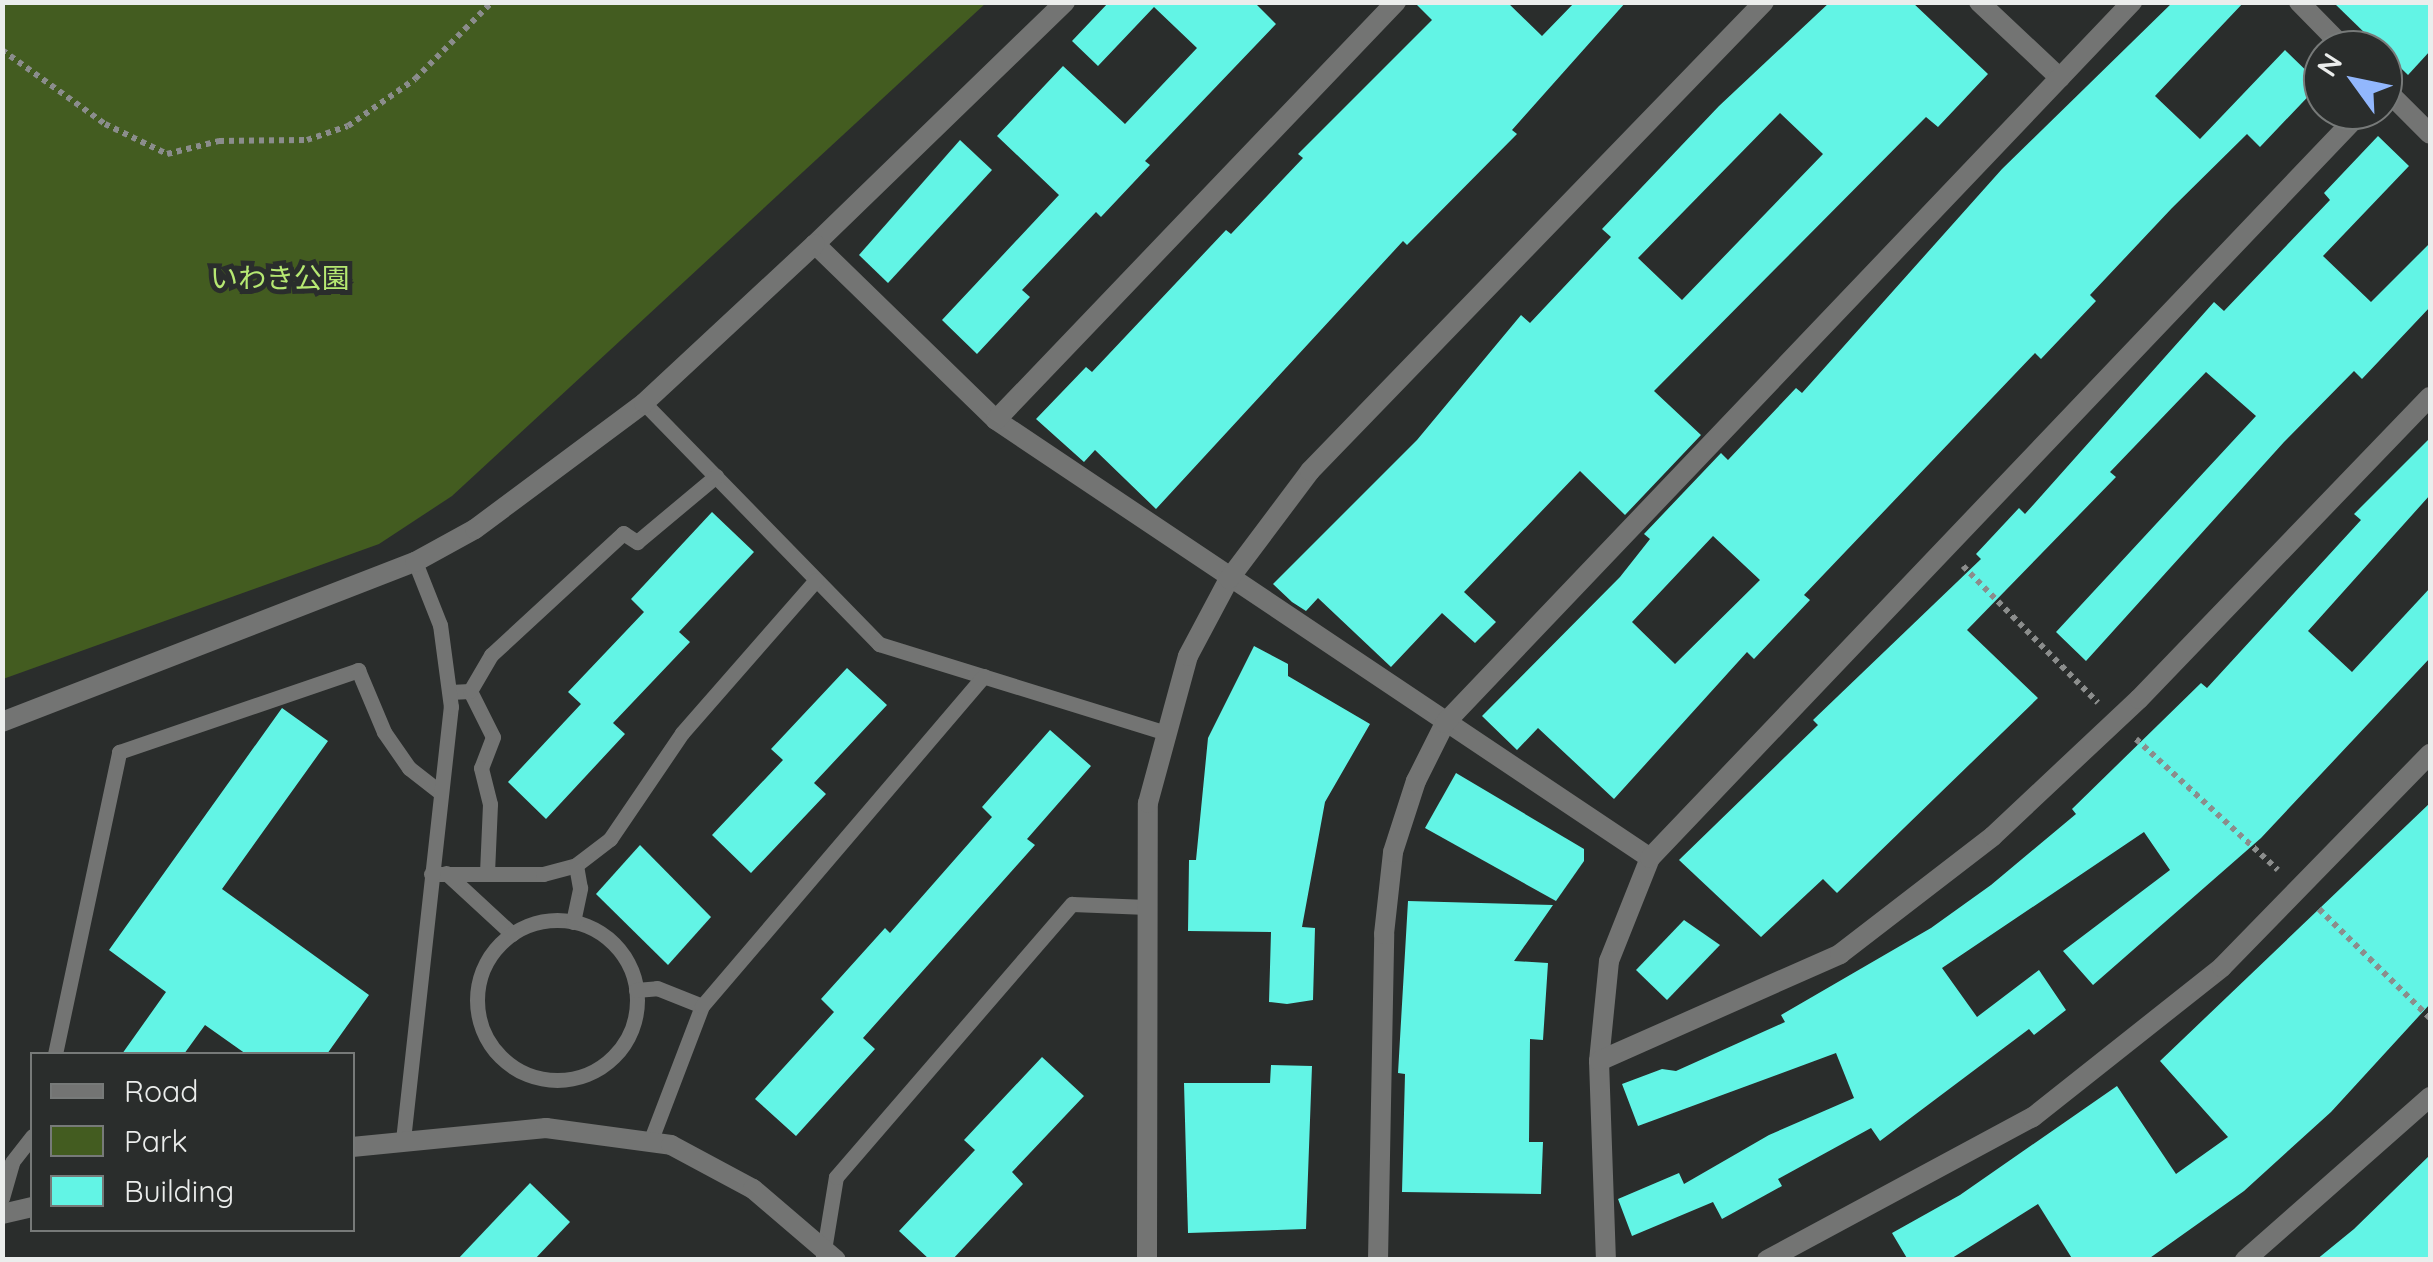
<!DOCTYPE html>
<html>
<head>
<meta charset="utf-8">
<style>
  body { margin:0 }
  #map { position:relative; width:2433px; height:1262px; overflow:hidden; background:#2a2d2c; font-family:Quicksand,"Noto Sans JP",sans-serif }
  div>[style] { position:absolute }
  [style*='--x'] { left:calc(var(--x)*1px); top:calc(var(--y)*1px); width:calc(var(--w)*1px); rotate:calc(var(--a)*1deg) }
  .green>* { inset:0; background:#435c20 }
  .building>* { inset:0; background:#62f4e5 }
  .path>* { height:6px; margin-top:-3px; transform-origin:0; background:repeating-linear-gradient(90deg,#8b8d8c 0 5px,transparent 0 10px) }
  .lane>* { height:15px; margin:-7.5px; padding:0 7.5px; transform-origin:7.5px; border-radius:7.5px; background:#737473 }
  .lane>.ring { margin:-7.5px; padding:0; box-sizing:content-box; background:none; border:15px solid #737473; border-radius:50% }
  .street>* { height:20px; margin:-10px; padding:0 10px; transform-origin:10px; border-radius:10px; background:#737473 }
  span { translate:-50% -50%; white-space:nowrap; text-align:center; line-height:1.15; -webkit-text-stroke:10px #2a2d2c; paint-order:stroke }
  .park-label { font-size:28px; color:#b6e872 }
  .frame { position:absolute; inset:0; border:5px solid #ebedec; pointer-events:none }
  .legend { position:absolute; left:30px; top:1052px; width:325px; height:180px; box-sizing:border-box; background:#2a2d2c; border:2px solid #777a79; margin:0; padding:12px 18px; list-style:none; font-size:30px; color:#ebedec }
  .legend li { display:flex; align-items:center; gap:20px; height:50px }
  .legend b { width:50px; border:2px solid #777a79 }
  .north { position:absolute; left:2303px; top:30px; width:100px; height:100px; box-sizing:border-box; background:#2a2d2c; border:2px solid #777a79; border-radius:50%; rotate:303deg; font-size:28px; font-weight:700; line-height:40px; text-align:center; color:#ebedec }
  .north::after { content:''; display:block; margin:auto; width:35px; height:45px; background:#92b7fd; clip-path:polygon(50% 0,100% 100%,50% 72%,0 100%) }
</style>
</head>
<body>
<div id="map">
  <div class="green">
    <div style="clip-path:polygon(3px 2px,986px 2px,986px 3px,452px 496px,379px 544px,3px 679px)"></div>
  </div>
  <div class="building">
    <div style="clip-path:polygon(1109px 2px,1254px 2px,1276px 24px,1145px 161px,1150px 165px,1101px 217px,1096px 212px,1022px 290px,1030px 297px,977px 354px,942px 320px,1059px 195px,997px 136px,1063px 66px,1125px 124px,1197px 48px,1154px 7px,1098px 66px,1072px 41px)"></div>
    <div style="clip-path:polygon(1414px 2px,1507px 2px,1542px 36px,1575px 2px,1626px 2px,1512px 130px,1517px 134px,1407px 245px,1403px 241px,1156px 509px,1095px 450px,1084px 462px,1036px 419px,1086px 367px,1092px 372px,1226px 230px,1231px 234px,1303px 158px,1298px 154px,1432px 20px)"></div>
    <div style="clip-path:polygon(evenodd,1830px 2px,1912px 2px,1988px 74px,1938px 127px,1926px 117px,1654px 391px,1701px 435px,1625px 515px,1580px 471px,1464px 592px,1496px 622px,1475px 643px,1442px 613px,1391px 667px,1318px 598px,1306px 611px,1292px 602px,1273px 584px,1417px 440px,1521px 315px,1530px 323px,1611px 237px,1602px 229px,1719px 106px,1830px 2px,1780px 113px,1823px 154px,1682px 300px,1638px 258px,1780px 113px)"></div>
    <div style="clip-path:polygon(evenodd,2173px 2px,2244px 2px,2155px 96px,2200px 139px,2285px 50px,2320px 84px,2260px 147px,2247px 134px,2172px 208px,2090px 295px,2096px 301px,2041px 359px,2035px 353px,1804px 595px,1810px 600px,1754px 659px,1747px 652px,1614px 799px,1538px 728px,1517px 750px,1482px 716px,1620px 577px,1650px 539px,1644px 534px,1721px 453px,1728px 460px,1796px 388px,1802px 393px,2002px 169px,2173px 2px,1713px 536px,1760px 580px,1675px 664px,1632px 622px,1713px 536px)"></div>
    <div style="clip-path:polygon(2333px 2px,2430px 2px,2430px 51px,2408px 75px)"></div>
    <div style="clip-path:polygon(2378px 136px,2409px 166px,2323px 256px,2371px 302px,2430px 243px,2430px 307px,2362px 379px,2354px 371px,2284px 442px,2086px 661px,2056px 632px,2256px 416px,2206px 372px,2110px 472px,2116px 477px,1967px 630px,2038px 698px,1837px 893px,1823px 879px,1761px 937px,1679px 860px,1818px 725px,1813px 720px,1981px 559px,1976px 554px,2019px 508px,2025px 514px,2214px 302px,2224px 311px,2330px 200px,2324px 193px)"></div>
    <div style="clip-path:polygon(960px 140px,992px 170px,888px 283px,859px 255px)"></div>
    <div style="clip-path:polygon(2430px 438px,2430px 495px,2308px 631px,2352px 672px,2430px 588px,2430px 658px,2261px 838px,2093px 985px,2063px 951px,2170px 870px,2144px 832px,1942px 968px,1977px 1017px,2039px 970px,2066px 1010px,2034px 1035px,2029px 1029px,1880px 1141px,1871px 1128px,1778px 1179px,1782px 1186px,1722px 1219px,1713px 1202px,1632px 1236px,1618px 1199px,1679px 1173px,1684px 1184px,1769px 1135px,1854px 1098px,1836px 1053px,1638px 1126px,1622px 1084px,1662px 1069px,1676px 1071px,1785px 1022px,1781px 1015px,1931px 928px,1991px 885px,2076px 814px,2072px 809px,2201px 683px,2207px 688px,2361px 520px,2354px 514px)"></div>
    <div style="clip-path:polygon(712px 512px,754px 552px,679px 632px,690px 642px,613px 723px,625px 734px,546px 819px,508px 782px,581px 704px,568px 692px,644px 612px,631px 599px)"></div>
    <div style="clip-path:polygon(1254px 646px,1288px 664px,1288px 676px,1370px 724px,1325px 802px,1302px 927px,1315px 928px,1313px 1000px,1287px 1004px,1269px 1002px,1271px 932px,1188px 931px,1189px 860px,1196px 860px,1208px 738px)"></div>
    <div style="clip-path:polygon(847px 668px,887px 705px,814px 783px,826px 794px,751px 873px,712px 835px,783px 760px,771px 749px)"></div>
    <div style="clip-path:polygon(282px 708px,328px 741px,222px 889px,369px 995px,327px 1054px,246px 1054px,205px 1025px,184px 1054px,122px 1054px,166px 992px,109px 950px)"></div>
    <div style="clip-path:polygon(1050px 730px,1091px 766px,1027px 839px,1035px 845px,863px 1038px,875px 1049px,796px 1136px,755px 1099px,834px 1012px,821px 999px,885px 928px,890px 933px,992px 817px,982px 807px)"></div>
    <div style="clip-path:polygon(1456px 773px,1584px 849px,1584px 861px,1556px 901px,1425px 828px)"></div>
    <div style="clip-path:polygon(2430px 803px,2430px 1004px,2331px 1112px,2244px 1191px,2147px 1260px,2073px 1260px,2038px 1204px,1949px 1260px,1908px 1260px,1892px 1233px,1960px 1195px,2117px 1086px,2176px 1174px,2228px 1137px,2160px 1061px)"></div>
    <div style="clip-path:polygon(640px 845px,711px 917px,668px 965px,596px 894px)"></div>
    <div style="clip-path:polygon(1408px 901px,1553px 905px,1514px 961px,1548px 963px,1543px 1040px,1530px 1039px,1529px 1142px,1543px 1142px,1541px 1194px,1402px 1192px,1405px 1074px,1398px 1073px)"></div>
    <div style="clip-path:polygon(1684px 920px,1720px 945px,1667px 1000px,1636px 970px)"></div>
    <div style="clip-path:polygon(1042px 1057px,1084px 1096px,1012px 1172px,1023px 1184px,952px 1260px,930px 1260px,899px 1231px,975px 1150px,964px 1140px)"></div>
    <div style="clip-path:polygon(1271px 1065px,1312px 1066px,1306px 1229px,1188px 1233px,1184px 1083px,1270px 1083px)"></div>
    <div style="clip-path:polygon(2430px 1155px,2430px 1260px,2316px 1260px,2354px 1229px)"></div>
    <div style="clip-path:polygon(530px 1183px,570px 1222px,534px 1260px,457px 1260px)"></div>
  </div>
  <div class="path">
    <div style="--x:2;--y:50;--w:127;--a:35.7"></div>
    <div style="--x:105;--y:124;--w:69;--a:25.8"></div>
    <div style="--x:167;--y:154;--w:54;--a:-14"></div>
    <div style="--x:219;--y:141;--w:88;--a:-0.7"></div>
    <div style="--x:307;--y:140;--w:43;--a:-18.9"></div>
    <div style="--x:348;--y:126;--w:82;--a:-35"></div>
    <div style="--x:415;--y:79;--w:109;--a:-45"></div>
    <div style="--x:1963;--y:566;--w:192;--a:45.4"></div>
    <div style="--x:2136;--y:739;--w:193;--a:42.7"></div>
    <div style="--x:2319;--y:909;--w:156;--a:44.5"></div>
  </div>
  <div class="lane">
    <div style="--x:644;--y:403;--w:337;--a:45.7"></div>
    <div style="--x:879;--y:644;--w:297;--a:17.2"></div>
    <div style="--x:470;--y:691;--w:51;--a:63.4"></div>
    <div style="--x:493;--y:737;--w:33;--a:111"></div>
    <div style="--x:481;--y:768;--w:37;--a:76"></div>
    <div style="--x:490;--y:804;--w:68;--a:92.5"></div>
    <div style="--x:450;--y:692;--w:20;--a:-3"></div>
    <div style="--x:470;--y:691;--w:42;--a:-59.7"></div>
    <div style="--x:491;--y:655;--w:180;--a:-42.7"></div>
    <div style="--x:623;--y:533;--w:17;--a:33"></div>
    <div style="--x:637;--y:542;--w:103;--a:-39.9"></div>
    <div style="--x:446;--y:873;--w:90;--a:42.7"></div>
    <div style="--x:431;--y:874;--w:112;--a:0"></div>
    <div style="--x:543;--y:874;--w:34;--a:-15"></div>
    <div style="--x:576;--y:865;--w:43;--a:-37.4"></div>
    <div style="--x:610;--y:839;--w:128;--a:-55.8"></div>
    <div style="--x:682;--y:733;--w:203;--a:-48.8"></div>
    <div class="ring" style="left:477px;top:920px;width:145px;height:145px"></div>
    <div style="--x:573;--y:922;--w:35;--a:-78"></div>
    <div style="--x:580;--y:888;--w:23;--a:-100"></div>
    <div style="--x:636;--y:990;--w:21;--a:-5"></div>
    <div style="--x:657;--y:988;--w:48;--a:21.8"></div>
    <div style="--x:55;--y:1054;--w:309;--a:-78"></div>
    <div style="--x:119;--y:752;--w:253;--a:-18.9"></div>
    <div style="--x:358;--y:670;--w:67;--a:67.2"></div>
    <div style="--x:384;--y:732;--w:44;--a:55.2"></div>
    <div style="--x:409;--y:768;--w:39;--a:38"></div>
    <div style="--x:403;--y:1140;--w:436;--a:-83.7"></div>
    <div style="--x:451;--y:707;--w:83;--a:-97.6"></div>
    <div style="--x:440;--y:625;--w:68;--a:-111.6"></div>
    <div style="--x:650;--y:1142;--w:146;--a:-69.1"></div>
    <div style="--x:702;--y:1006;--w:434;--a:-49.5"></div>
    <div style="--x:2;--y:1198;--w:37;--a:-74"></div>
    <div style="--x:12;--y:1162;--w:33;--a:-52"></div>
    <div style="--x:823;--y:1256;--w:80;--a:-80.7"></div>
    <div style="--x:836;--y:1177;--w:361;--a:-49.2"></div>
    <div style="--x:1072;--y:904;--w:75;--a:2.3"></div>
  </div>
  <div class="street">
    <div style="--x:1065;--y:2;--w:348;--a:135.9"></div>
    <div style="--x:815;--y:244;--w:252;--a:44.2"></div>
    <div style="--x:996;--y:420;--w:787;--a:33.81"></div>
    <div style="--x:1650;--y:858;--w:111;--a:111.7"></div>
    <div style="--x:1609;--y:961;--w:100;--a:95.7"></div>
    <div style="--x:1599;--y:1061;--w:199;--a:88"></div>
    <div style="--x:1979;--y:2;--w:111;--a:43.2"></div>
    <div style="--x:2299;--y:2;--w:67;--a:45.6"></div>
    <div style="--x:2383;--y:87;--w:66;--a:45"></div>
    <div style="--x:996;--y:420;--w:579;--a:-46.26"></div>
    <div style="--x:2;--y:722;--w:443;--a:-21.2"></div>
    <div style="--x:415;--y:562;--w:68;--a:-28.8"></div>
    <div style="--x:475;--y:529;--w:211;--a:-36.7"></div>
    <div style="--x:644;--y:403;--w:233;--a:-42.9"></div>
    <div style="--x:1650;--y:858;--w:1033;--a:-46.37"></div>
    <div style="--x:1599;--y:1061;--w:264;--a:-23.9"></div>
    <div style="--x:1840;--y:954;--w:193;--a:-37.6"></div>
    <div style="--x:1993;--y:836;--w:200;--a:-43.2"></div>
    <div style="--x:2139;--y:699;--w:419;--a:-46.1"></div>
    <div style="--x:352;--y:1147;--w:195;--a:-5.6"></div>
    <div style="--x:546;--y:1128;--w:126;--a:7.7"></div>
    <div style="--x:671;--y:1145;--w:93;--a:28.2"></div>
    <div style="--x:753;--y:1189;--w:109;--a:40.5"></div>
    <div style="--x:2;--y:1214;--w:31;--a:-13"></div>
    <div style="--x:1147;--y:1260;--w:457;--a:-89.9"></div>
    <div style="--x:1148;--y:803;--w:152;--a:-74.8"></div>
    <div style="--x:1188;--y:656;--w:87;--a:-62"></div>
    <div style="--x:1229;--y:579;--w:135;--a:-53.1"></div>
    <div style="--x:1310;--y:471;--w:653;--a:-45.93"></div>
    <div style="--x:1378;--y:1260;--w:326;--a:-88.9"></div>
    <div style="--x:1384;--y:934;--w:82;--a:-83.7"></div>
    <div style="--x:1393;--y:852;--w:75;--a:-72.1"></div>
    <div style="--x:1416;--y:781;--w:65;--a:-63.4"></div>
    <div style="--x:1445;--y:723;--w:996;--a:-46.38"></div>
    <div style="--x:1767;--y:1260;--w:302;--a:-28.3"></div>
    <div style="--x:2033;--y:1117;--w:241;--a:-38.4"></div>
    <div style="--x:2222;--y:967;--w:298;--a:-45.7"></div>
    <div style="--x:2245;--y:1260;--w:247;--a:-41.4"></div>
  </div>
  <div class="park-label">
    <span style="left:280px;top:278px">いわき公園</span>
  </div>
  <div class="frame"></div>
  <ul class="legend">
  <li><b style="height:12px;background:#737473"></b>Road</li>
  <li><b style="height:28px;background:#435c20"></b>Park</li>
  <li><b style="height:28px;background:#62f4e5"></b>Building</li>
  </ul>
  <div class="north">N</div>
</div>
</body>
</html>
